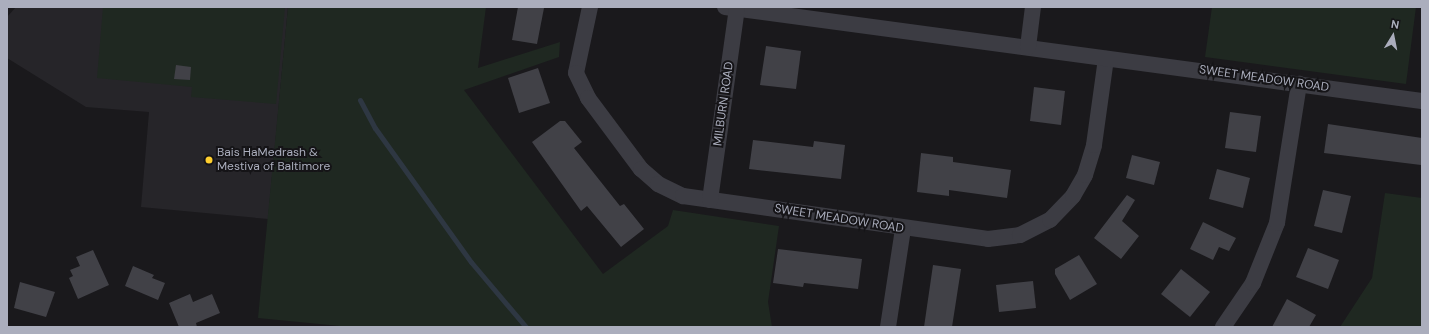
<!DOCTYPE html>
<html>
<head>
<meta charset="utf-8">
<style>
  body { margin:0 }
  #map { position:relative; width:1429px; height:334px; overflow:hidden; background:#1a191c; font-family:"DM Sans",sans-serif }
  div>[style] { position:absolute }
  [style*='--x'] { left:calc(var(--x)*1px); top:calc(var(--y)*1px); width:calc(var(--w)*1px); rotate:calc(var(--a)*1deg) }
  .built>* { inset:0; background:#262529 }
  .green>* { inset:0; background:#1f2821 }
  .stream>* { height:5px; margin:-2.5px; padding:0 2.5px; transform-origin:2.5px; border-radius:2.5px; background:#2e3742 }
  .building>* { inset:0; background:#414147 }
  .minor>* { height:16px; margin:-8px; padding:0 8px; transform-origin:8px; border-radius:8px; background:#3c3c43 }
  .dots>* { width:11px; height:11px; translate:-50% -50%; box-sizing:border-box; border:2px solid #151417; border-radius:50% }
  span { translate:-50% -50%; white-space:nowrap; text-align:center; line-height:1.15; -webkit-text-stroke:4px #151417; paint-order:stroke }
  .street-label { font-size:12px; color:#abaebd }
  .poi-label { font-size:12px; color:#abaebd }
  .left { translate:0 -50%; text-align:left }
  .frame { position:absolute; inset:0; border:8px solid #abaebd; pointer-events:none }
  .north { position:absolute; left:1373px; top:16px; width:40px; height:40px; -webkit-text-stroke:3px #151417; paint-order:stroke; rotate:10deg; font-size:11px; font-weight:700; line-height:16px; text-align:center; color:#abaebd }
  .north::after { content:''; display:block; margin:auto; width:14px; height:18px; background:#abaebd; clip-path:polygon(50% 0,100% 100%,50% 72%,0 100%) }
</style>
</head>
<body>
<div id="map">
  <div class="built">
    <div style="clip-path:polygon(16px 7px,288px 7px,268px 219px,141px 207px,149px 112px,86px 107px,7px 58px,7px 17px)"></div>
  </div>
  <div class="green">
    <div style="clip-path:polygon(103px 7px,285px 7px,276px 104px,191px 97px,192px 87px,97px 78px)"></div>
    <div style="clip-path:polygon(288px 7px,486px 7px,478px 68px,560px 42px,559px 57px,464px 90px,603px 274px,668px 226px,673px 210px,779px 226px,768px 302px,772px 327px,350px 327px,258px 318px)"></div>
    <div style="clip-path:polygon(1212px 7px,1416px 7px,1406px 84px,1205px 57px)"></div>
    <div style="clip-path:polygon(1385px 193px,1422px 198px,1422px 327px,1340px 327px,1372px 278px)"></div>
  </div>
  <div class="stream">
    <div style="--x:360;--y:100;--w:32;--a:62"></div>
    <div style="--x:375;--y:128;--w:165;--a:54.4"></div>
    <div style="--x:471;--y:262;--w:85;--a:49.8"></div>
  </div>
  <div class="building">
    <div style="clip-path:polygon(518px 7px,544px 8px,537px 44px,512px 40px)"></div>
    <div style="clip-path:polygon(766px 46px,801px 51px,796px 89px,760px 85px)"></div>
    <div style="clip-path:polygon(176px 65px,191px 67px,190px 80px,174px 79px)"></div>
    <div style="clip-path:polygon(538px 68px,550px 103px,519px 113px,508px 78px)"></div>
    <div style="clip-path:polygon(1034px 87px,1065px 91px,1061px 125px,1030px 121px)"></div>
    <div style="clip-path:polygon(1230px 112px,1261px 116px,1256px 152px,1225px 148px)"></div>
    <div style="clip-path:polygon(560px 121px,565px 121px,582px 142px,574px 148px,620px 206px,624px 204px,644px 229px,621px 247px,587px 206px,581px 211px,532px 142px)"></div>
    <div style="clip-path:polygon(1328px 124px,1422px 138px,1421px 165px,1324px 153px)"></div>
    <div style="clip-path:polygon(753px 140px,813px 147px,814px 141px,845px 145px,841px 179px,749px 169px)"></div>
    <div style="clip-path:polygon(921px 153px,953px 157px,953px 162px,1011px 170px,1007px 198px,949px 190px,949px 196px,917px 192px)"></div>
    <div style="clip-path:polygon(1132px 155px,1160px 162px,1154px 185px,1126px 178px)"></div>
    <div style="clip-path:polygon(1217px 169px,1250px 178px,1243px 208px,1209px 199px)"></div>
    <div style="clip-path:polygon(1323px 190px,1351px 196px,1342px 233px,1314px 226px)"></div>
    <div style="clip-path:polygon(1127px 195px,1135px 200px,1122px 221px,1139px 236px,1121px 259px,1094px 238px)"></div>
    <div style="clip-path:polygon(1203px 222px,1236px 238px,1229px 251px,1219px 247px,1213px 260px,1190px 249px)"></div>
    <div style="clip-path:polygon(1308px 248px,1339px 260px,1328px 289px,1296px 277px)"></div>
    <div style="clip-path:polygon(778px 249px,862px 259px,858px 289px,804px 283px,803px 287px,773px 283px)"></div>
    <div style="clip-path:polygon(93px 250px,109px 285px,78px 299px,69px 278px,73px 276px,70px 270px,80px 266px,76px 257px)"></div>
    <div style="clip-path:polygon(1079px 255px,1097px 284px,1070px 300px,1055px 274px,1055px 269px)"></div>
    <div style="clip-path:polygon(933px 265px,961px 269px,952px 327px,924px 327px)"></div>
    <div style="clip-path:polygon(133px 266px,154px 275px,152px 278px,165px 283px,158px 300px,125px 286px)"></div>
    <div style="clip-path:polygon(1181px 269px,1210px 292px,1190px 317px,1161px 294px)"></div>
    <div style="clip-path:polygon(1033px 281px,1036px 308px,999px 312px,996px 285px)"></div>
    <div style="clip-path:polygon(20px 282px,55px 292px,46px 317px,14px 308px)"></div>
    <div style="clip-path:polygon(190px 294px,193px 302px,212px 294px,220px 313px,196px 323px,197px 327px,179px 327px,169px 303px)"></div>
    <div style="clip-path:polygon(1287px 299px,1316px 315px,1309px 327px,1272px 327px)"></div>
  </div>
  <div class="minor">
    <div style="--x:590;--y:7;--w:67;--a:102"></div>
    <div style="--x:576;--y:73;--w:28;--a:64"></div>
    <div style="--x:588;--y:98;--w:89;--a:53.3"></div>
    <div style="--x:641;--y:169;--w:23;--a:41"></div>
    <div style="--x:658;--y:184;--w:28;--a:26"></div>
    <div style="--x:683;--y:196;--w:308;--a:8"></div>
    <div style="--x:988;--y:239;--w:32;--a:-7"></div>
    <div style="--x:1020;--y:235;--w:34;--a:-27"></div>
    <div style="--x:1050;--y:220;--w:33;--a:-46"></div>
    <div style="--x:1073;--y:196;--w:24;--a:-60"></div>
    <div style="--x:1085;--y:175;--w:31;--a:-73"></div>
    <div style="--x:1094;--y:145;--w:87;--a:-82.1"></div>
    <div style="--x:725;--y:7;--w:703;--a:7.68"></div>
    <div style="--x:1028;--y:47;--w:40;--a:-82.9"></div>
    <div style="--x:710;--y:200;--w:193;--a:-82"></div>
    <div style="--x:888;--y:327;--w:99;--a:-81.3"></div>
    <div style="--x:1223;--y:327;--w:53;--a:-55.7"></div>
    <div style="--x:1253;--y:283;--w:65;--a:-68.2"></div>
    <div style="--x:1277;--y:223;--w:141;--a:-81"></div>
  </div>
  <div class="dots">
    <div style="left:209px;top:160px;background:#ffcf2e"></div>
  </div>
  <div class="street-label">
    <span style="left:1264px;top:79px;rotate:8deg">SWEET MEADOW ROAD</span>
    <span style="left:724px;top:104px;rotate:-82deg">MILBURN ROAD</span>
    <span style="left:839px;top:219px;rotate:9deg">SWEET MEADOW ROAD</span>
  </div>
  <div class="poi-label">
    <span class="left" style="left:217px;top:160px">Bais HaMedrash &amp;<br>Mestiva of Baltimore</span>
  </div>
  <div class="frame"></div>
  <div class="north">N</div>
</div>
</body>
</html>
